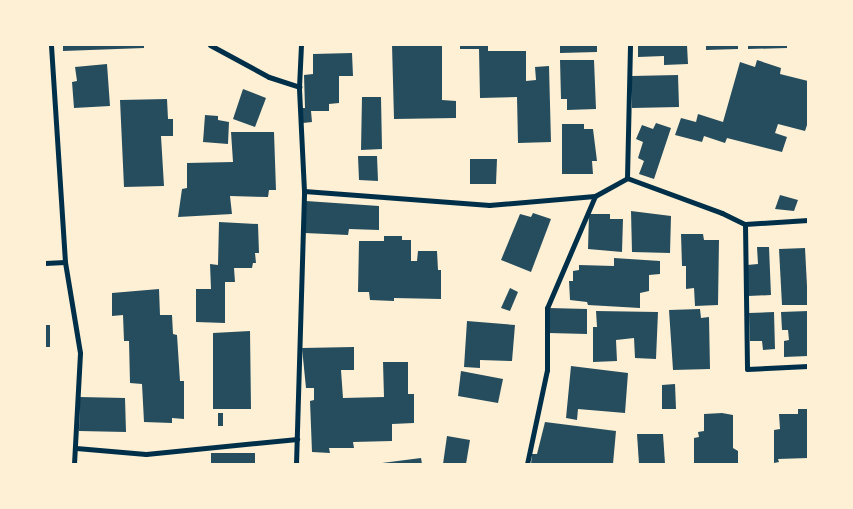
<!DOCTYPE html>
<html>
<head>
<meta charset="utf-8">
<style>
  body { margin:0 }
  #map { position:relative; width:853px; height:509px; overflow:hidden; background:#fdf0d5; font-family:Overpass,sans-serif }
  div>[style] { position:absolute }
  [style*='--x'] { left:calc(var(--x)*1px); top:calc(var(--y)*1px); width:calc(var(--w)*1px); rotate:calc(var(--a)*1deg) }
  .building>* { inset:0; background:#264d5e }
  .minor>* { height:5px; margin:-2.5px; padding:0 2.5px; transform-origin:2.5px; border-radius:2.5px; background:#003049 }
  span { translate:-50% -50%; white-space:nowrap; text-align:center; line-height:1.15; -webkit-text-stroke:4.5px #fdf0d5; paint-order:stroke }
  .frame { position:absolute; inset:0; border:46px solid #fdf0d5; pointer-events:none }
</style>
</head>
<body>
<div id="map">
  <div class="building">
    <div style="clip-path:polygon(63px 45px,144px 45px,144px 48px,63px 51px)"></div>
    <div style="clip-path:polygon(392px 45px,442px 45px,442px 100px,456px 101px,456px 118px,394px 119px)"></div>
    <div style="clip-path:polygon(460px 45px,488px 45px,488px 51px,526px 51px,526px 81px,536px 80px,535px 67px,549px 66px,551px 142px,518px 143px,517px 97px,480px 98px,479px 49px,460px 49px)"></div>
    <div style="clip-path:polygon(560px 45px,597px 45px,597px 52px,560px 53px)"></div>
    <div style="clip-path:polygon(638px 45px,687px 45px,688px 64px,664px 65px,664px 56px,638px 57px)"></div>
    <div style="clip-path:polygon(706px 45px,738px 45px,738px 49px,706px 50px)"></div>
    <div style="clip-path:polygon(748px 45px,787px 45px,787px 48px,748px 49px)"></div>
    <div style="clip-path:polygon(352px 53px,353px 76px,339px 76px,339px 103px,329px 104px,329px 111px,311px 111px,312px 122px,303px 123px,302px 108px,305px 108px,304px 75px,313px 74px,313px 54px)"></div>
    <div style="clip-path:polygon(560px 60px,594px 60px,596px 109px,567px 110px,567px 99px,561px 99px)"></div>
    <div style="clip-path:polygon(757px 60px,781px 68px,780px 74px,808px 81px,808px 122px,805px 131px,778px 124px,775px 133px,787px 137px,782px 152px,727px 138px,725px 143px,704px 136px,702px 142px,675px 135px,681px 118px,696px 122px,698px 114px,723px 122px,740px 62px,755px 67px)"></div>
    <div style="clip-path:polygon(107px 64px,110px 106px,74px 108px,72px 82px,77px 81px,75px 67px)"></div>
    <div style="clip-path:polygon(678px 75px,679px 107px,632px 108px,632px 76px)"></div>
    <div style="clip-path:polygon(243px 89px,266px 98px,255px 127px,233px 119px)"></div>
    <div style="clip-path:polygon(362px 97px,381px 97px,382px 149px,361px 150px)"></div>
    <div style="clip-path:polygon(167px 99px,168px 119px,173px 119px,173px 136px,161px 136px,164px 186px,124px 187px,120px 100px)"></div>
    <div style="clip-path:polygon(205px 115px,218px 116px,218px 120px,229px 122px,228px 144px,203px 142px)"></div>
    <div style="clip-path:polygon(656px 123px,671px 128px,654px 179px,639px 174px,644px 161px,638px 158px,643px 142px,636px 139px,642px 125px,653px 129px)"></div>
    <div style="clip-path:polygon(562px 124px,584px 124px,584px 129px,593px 129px,597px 161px,592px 161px,593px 174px,562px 174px)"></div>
    <div style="clip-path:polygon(231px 132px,274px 132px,276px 190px,269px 190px,268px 197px,230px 196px,232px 214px,178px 217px,182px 189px,187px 188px,187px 163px,233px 162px)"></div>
    <div style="clip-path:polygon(358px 156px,377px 156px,378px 181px,359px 180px)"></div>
    <div style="clip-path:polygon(470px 159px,497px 159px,496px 184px,470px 184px)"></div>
    <div style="clip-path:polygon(780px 195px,798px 200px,794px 211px,775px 209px)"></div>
    <div style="clip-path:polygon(306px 201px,379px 206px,379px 230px,349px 229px,348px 235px,305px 233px)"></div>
    <div style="clip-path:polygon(631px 211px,671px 216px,670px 253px,632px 252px)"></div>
    <div style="clip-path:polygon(533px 213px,551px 219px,531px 272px,501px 260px,520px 214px,531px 217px)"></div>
    <div style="clip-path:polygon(589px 214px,610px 214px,610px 219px,623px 219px,622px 252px,588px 249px)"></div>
    <div style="clip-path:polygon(219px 222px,258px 224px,259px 253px,255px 253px,256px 263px,253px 263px,252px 268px,234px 268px,235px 282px,225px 282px,225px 323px,196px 322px,196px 289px,211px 289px,210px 264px,218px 265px)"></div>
    <div style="clip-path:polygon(681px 234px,703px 234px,704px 240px,719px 240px,718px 305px,695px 306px,694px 288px,686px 289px,686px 266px,682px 266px)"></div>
    <div style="clip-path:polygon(384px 236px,402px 236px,402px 240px,411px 240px,411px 261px,417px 261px,418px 251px,437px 251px,438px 270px,441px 270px,441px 299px,394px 298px,394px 301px,370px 300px,369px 292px,358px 292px,359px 241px,384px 241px)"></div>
    <div style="clip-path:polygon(757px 247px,769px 247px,771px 295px,748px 296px,747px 265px,758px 264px)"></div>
    <div style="clip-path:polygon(805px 248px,808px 305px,782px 305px,779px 249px)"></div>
    <div style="clip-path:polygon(614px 258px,660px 261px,660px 274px,649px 275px,649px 291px,640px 293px,640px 308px,588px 305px,587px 302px,570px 300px,569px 281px,573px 281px,573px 271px,579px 270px,579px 265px,614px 266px)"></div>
    <div style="clip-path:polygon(510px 288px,518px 292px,510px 311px,501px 308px)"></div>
    <div style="clip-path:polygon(159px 289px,160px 315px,172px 315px,173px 334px,177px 335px,180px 381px,184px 381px,184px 419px,172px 418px,172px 423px,144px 422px,142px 384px,130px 383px,129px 341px,124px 341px,123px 315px,112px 316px,112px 293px)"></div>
    <div style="clip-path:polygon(549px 308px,587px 309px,587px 334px,549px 333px)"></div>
    <div style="clip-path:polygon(700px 309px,701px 318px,709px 317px,710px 369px,673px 370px,669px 310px)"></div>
    <div style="clip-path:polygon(596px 311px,658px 312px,656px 359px,635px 358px,634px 338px,616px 340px,617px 361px,593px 362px,593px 327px,597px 327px)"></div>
    <div style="clip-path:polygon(808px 311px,808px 356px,784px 357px,784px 341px,789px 340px,788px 330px,782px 330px,781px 312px)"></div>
    <div style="clip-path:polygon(774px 312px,775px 349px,763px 350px,762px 341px,750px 341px,749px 313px)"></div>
    <div style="clip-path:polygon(467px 321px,515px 325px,512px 361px,480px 360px,480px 368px,464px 367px)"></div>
    <div style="clip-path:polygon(45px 325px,50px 325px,50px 347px,45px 347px)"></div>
    <div style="clip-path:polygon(250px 331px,251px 409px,213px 409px,213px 333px)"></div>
    <div style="clip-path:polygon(354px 347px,354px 370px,341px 370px,343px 398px,384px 397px,383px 362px,408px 362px,408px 394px,414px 394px,414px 423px,392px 424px,392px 441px,353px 442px,354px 448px,329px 448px,330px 453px,312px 452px,310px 401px,314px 400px,314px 388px,306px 388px,302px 348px)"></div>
    <div style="clip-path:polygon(571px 366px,628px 373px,625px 413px,578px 409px,577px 420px,566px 418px)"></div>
    <div style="clip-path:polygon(461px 371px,503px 379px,498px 403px,458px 396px)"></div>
    <div style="clip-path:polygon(675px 384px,676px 409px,662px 409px,662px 385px)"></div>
    <div style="clip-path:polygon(80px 397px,125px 398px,126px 432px,79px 431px)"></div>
    <div style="clip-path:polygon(798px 409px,808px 409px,808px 458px,778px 459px,779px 462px,774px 463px,774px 430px,780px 429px,779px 414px,798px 414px)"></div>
    <div style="clip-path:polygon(218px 413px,223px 413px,223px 426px,218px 426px)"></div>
    <div style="clip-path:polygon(722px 413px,733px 415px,733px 448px,738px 451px,738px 464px,694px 464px,694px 438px,699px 437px,698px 432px,704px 431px,704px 414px)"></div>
    <div style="clip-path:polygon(545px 422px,616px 431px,613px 464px,531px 464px,532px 454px,537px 454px)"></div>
    <div style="clip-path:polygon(637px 434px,663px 434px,665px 464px,639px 464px)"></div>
    <div style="clip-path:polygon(447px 436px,470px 440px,466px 464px,443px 464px)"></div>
    <div style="clip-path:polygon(211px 453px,255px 453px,255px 464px,211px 464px)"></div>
    <div style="clip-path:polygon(421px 458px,422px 464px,382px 464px,382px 463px)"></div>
  </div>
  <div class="minor">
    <div style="--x:210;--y:45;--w:67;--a:28.5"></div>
    <div style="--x:269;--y:77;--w:32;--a:18"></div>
    <div style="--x:627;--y:178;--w:133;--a:-88.7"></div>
    <div style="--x:304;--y:191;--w:186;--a:4.3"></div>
    <div style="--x:489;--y:205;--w:106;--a:-4.9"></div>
    <div style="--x:595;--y:196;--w:37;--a:-29"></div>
    <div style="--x:627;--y:178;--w:101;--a:20.2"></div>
    <div style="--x:722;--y:213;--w:25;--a:26"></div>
    <div style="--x:745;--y:224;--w:145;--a:89.2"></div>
    <div style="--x:747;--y:369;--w:61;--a:-2.8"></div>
    <div style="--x:745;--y:224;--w:63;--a:-3.6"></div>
    <div style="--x:65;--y:262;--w:92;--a:80.6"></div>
    <div style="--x:80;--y:353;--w:111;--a:93.1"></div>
    <div style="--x:45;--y:263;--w:20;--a:-3"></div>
    <div style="--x:65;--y:262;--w:217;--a:-93.7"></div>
    <div style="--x:76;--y:448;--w:70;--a:4.9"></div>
    <div style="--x:146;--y:454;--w:152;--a:-5.7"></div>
    <div style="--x:296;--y:464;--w:273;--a:-88.3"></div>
    <div style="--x:304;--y:191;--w:104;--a:-92.8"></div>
    <div style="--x:299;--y:87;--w:42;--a:-87.3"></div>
    <div style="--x:527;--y:464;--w:96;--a:-78"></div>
    <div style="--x:547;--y:370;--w:62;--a:-90"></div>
    <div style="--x:547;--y:308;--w:122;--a:-66.8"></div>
  </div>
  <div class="frame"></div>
</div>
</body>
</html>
